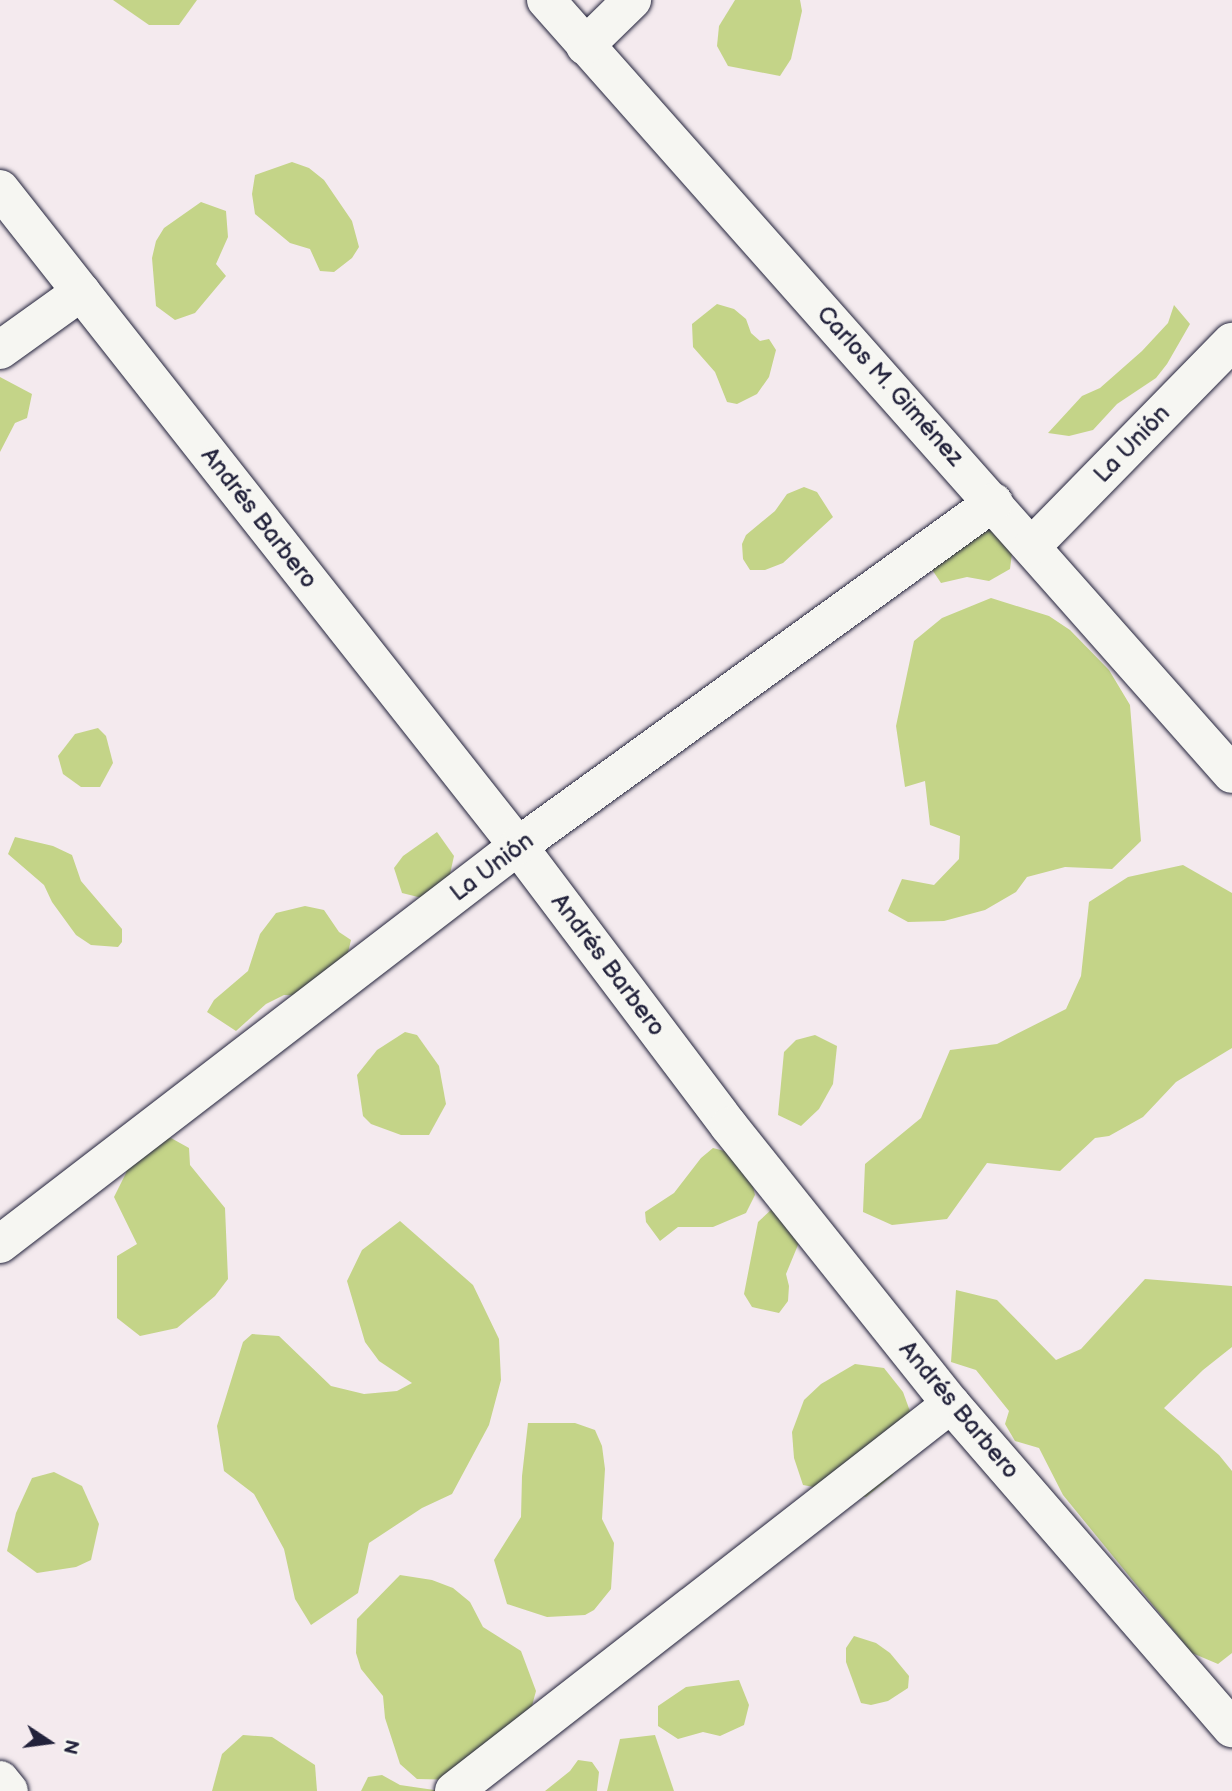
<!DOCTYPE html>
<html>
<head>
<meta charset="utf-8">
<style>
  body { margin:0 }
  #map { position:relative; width:1232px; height:1791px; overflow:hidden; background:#f4eaee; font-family:"Balsamiq Sans",sans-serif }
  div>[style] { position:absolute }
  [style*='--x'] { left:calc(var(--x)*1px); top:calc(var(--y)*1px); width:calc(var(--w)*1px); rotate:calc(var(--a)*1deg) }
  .green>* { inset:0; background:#c4d488 }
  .roads { filter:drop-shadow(0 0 2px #22223b) drop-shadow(0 0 2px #22223b) }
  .minor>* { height:38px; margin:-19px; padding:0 19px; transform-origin:19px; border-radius:19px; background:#f6f6f2 }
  span { translate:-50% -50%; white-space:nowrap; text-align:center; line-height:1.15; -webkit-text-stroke:7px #f6f6f2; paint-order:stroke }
  .street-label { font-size:24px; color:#22223b }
  .north { position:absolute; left:14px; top:1707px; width:70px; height:70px; -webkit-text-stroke:5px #f6f6f2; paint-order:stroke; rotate:103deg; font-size:19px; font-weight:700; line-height:28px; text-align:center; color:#22223b }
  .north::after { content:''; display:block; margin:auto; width:24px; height:32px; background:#22223b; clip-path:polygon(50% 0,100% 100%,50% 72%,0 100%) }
</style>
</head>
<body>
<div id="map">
  <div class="green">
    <div style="clip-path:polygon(113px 0,197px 0,179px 25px,149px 25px)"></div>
    <div style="clip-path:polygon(735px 0,800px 0,802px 11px,791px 59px,780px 76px,728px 66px,717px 46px,719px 26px)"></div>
    <div style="clip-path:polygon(292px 162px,309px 168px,324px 180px,352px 221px,359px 247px,352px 258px,334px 272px,320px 271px,310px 249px,290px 243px,255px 214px,252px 194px,255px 175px)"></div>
    <div style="clip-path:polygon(201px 202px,226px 211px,228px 237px,216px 264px,226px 276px,195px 313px,175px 320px,156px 306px,152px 258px,156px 241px,164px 228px)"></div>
    <div style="clip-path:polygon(717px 304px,734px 309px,746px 319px,751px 333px,760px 341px,769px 339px,776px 350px,769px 377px,757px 394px,737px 404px,727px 402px,715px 372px,693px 347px,692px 324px)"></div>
    <div style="clip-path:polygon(1174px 305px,1190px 324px,1167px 364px,1156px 378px,1117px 404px,1093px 430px,1069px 436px,1048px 433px,1082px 396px,1100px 388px,1142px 351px,1168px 323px)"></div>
    <div style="clip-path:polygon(0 377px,32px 394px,27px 418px,15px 423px,0 452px)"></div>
    <div style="clip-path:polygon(804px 487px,817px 492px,833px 517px,783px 563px,765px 570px,750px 570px,743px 559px,742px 544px,746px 535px,775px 511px,787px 494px)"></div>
    <div style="clip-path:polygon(985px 514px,1012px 553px,1010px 569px,989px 581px,967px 577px,941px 583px,929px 565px)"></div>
    <div style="clip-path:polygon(991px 598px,1049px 616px,1070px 630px,1109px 670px,1130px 705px,1141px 841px,1112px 869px,1065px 867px,1027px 877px,1016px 892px,985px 910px,944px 921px,908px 922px,888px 911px,902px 879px,934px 885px,959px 859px,960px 836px,930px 825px,925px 781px,905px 787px,896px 726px,914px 641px,942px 618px)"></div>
    <div style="clip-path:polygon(98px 728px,106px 736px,113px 763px,100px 787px,81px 787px,63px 774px,58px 756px,75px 734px)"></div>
    <div style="clip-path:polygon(437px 832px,454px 856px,448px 883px,436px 897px,418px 897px,402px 893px,394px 868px,403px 856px)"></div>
    <div style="clip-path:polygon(15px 837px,53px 846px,72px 855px,81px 881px,122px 929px,122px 942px,118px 947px,91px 945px,76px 935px,52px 902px,44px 885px,8px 854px)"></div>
    <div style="clip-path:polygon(1183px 865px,1232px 893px,1232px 1048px,1176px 1082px,1143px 1117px,1109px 1136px,1095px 1138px,1060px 1171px,987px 1163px,947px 1219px,892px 1225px,863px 1212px,865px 1164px,921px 1118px,950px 1050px,997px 1044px,1066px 1009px,1081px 976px,1089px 902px,1128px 877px)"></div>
    <div style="clip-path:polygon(305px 906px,324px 910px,339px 932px,351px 940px,341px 981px,312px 996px,284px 995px,266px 1004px,236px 1031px,207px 1012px,214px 1000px,248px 971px,260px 934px,276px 913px)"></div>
    <div style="clip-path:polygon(405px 1032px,417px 1035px,439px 1066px,446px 1104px,429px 1135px,401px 1135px,371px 1124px,363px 1116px,357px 1075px,377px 1050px)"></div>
    <div style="clip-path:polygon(815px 1035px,837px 1046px,833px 1084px,819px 1109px,801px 1126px,778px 1115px,784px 1052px,796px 1040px)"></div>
    <div style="clip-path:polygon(149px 1135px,171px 1138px,189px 1148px,190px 1165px,225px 1208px,228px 1279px,215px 1296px,177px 1328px,140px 1336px,117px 1318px,117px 1256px,137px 1244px,114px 1197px,126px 1173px,131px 1151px)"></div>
    <div style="clip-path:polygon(713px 1148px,732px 1153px,749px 1169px,755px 1195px,746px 1213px,713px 1227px,678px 1227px,660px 1241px,646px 1222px,645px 1212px,674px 1193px,701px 1158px)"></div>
    <div style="clip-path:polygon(773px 1208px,805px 1228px,786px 1274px,789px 1286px,788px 1301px,779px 1313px,752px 1307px,744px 1294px,758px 1222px)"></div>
    <div style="clip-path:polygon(400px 1221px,473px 1285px,499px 1339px,501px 1380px,489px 1425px,452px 1494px,422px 1508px,369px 1543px,358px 1593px,311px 1625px,295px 1599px,284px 1549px,254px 1494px,224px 1471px,217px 1426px,243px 1342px,252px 1334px,279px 1336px,331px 1386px,364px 1394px,397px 1391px,412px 1383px,379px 1361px,365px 1342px,347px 1281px,362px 1250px)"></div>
    <div style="clip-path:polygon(1145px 1279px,1232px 1286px,1232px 1347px,1203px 1370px,1164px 1408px,1219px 1455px,1232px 1471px,1232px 1653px,1218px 1664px,1192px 1653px,1063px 1495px,1039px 1448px,1015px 1441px,1005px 1424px,1009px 1411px,976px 1370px,951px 1362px,956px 1290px,997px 1300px,1056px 1360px,1081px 1349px)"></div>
    <div style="clip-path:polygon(855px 1364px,884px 1368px,903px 1392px,911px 1414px,903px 1458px,892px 1476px,866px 1497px,803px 1485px,794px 1458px,792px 1432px,804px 1400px,821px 1384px)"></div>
    <div style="clip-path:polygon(528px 1423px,575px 1423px,595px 1430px,602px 1446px,605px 1469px,602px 1519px,614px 1543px,611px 1589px,594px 1610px,585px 1615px,547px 1617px,507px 1604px,494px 1560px,521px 1517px,522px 1476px)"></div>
    <div style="clip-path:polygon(54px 1472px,82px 1486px,99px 1524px,91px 1560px,76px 1567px,37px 1573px,7px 1551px,16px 1513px,32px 1478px)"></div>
    <div style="clip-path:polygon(400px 1575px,432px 1580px,453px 1588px,470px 1602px,483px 1627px,521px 1651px,536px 1691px,523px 1739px,464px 1780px,417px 1779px,400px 1764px,385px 1718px,383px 1696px,361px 1669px,356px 1653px,357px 1619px)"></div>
    <div style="clip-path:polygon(854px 1636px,876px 1643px,890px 1653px,909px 1676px,908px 1688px,888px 1701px,871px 1705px,861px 1703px,846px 1662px,846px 1648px)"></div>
    <div style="clip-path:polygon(739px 1680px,749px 1705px,744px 1725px,720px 1736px,703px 1732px,678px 1739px,658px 1726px,658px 1706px,686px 1687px)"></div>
    <div style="clip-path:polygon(243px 1735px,272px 1737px,315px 1765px,317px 1791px,212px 1791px,222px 1754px)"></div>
    <div style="clip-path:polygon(655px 1735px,674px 1791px,607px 1791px,620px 1739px)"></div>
    <div style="clip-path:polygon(578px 1760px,592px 1762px,599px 1772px,597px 1791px,545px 1791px,570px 1771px)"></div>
    <div style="clip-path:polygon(382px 1775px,400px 1785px,441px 1791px,361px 1791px,368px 1777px)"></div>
  </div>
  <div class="roads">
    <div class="minor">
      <div style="--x:546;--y:0;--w:1034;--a:48.45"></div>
      <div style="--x:585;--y:46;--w:66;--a:-44.4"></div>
      <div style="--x:0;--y:189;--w:837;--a:51.75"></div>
      <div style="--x:518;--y:846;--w:351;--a:53"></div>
      <div style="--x:729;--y:1126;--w:356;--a:51.4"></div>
      <div style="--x:951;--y:1404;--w:429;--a:49.1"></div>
      <div style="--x:0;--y:350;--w:100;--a:-35.6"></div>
      <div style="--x:1032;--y:546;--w:286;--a:-45.6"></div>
      <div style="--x:0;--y:1244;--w:653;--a:-37.54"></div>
      <div style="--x:518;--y:846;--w:587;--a:-35.86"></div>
      <div style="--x:0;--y:1780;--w:14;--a:51"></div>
      <div style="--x:454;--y:1791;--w:630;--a:-37.91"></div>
    </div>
  </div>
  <div class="street-label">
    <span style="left:890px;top:386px;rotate:48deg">Carlos M. Giménez</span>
    <span style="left:1132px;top:444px;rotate:-46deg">La Unión</span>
    <span style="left:259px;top:518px;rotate:52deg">Andrés Barbero</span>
    <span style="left:492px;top:867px;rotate:-37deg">La Unión</span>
    <span style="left:608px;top:965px;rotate:53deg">Andrés Barbero</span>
    <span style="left:959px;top:1410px;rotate:50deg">Andrés Barbero</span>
  </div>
  <div class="north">N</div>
</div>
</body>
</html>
